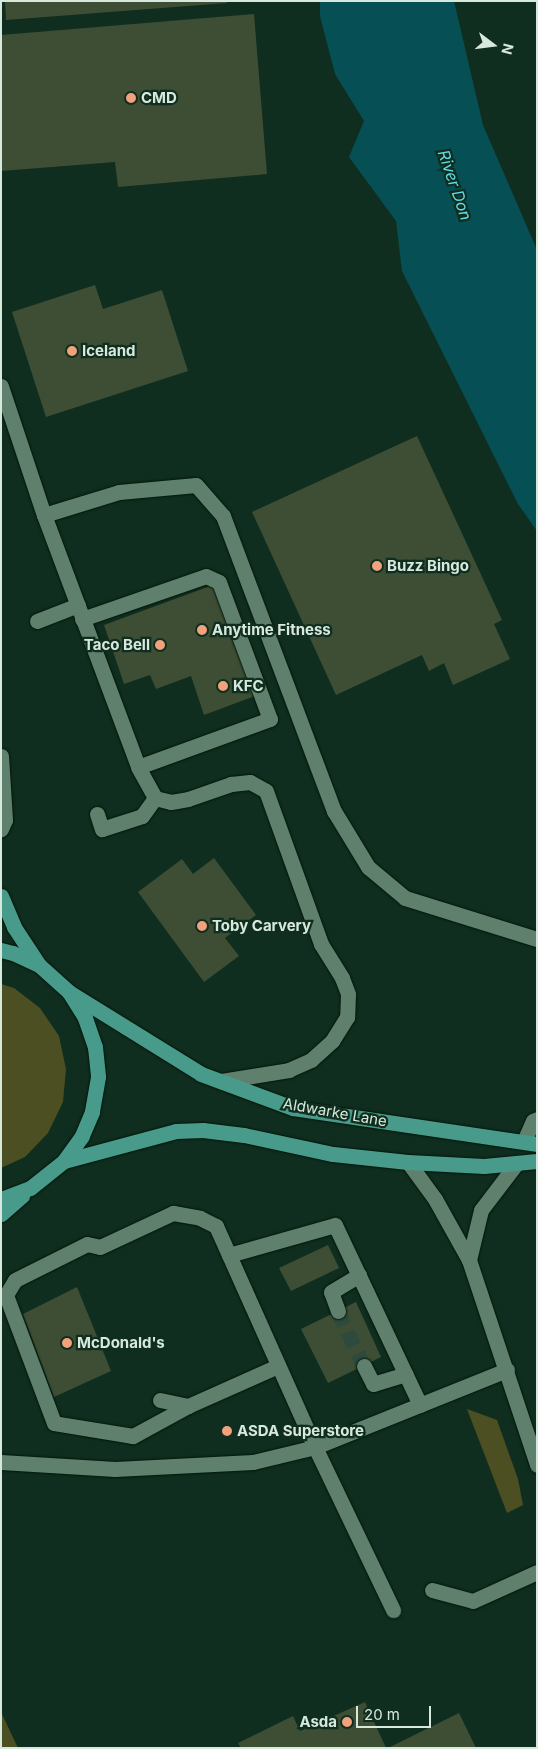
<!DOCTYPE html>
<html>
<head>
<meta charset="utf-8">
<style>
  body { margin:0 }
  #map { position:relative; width:538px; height:1749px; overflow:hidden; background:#102e1f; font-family:Inter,sans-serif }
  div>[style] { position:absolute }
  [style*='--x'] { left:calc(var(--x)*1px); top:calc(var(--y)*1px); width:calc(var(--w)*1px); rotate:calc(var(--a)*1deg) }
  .green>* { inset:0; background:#4b4f22 }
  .water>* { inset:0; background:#064f55 }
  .building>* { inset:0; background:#3d4e35 }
  .minor-tunnel>* { height:15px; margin-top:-7.5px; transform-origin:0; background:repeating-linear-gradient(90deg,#2e4a3c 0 15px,transparent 0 23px) }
  .roads { filter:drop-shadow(0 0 1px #001608) drop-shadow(0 0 1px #001608) }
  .minor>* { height:15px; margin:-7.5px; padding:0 7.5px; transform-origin:7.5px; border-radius:7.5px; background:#60806e }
  .major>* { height:15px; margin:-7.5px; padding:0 7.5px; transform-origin:7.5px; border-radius:7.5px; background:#489b8a }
  .dots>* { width:14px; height:14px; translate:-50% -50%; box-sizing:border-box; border:2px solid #102e1f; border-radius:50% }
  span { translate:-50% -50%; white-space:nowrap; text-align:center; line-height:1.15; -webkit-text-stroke:4.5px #102e1f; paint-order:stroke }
  .poi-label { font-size:15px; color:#d7e8dd; font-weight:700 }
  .left { translate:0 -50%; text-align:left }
  .right { translate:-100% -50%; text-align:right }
  .street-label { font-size:15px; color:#d7e8dd }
  .water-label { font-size:16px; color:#60dce9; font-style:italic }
  .frame { position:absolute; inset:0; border:2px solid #d7e8dd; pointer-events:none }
  .north { position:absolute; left:468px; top:20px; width:50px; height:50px; -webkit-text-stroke:4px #102e1f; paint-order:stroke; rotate:105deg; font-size:14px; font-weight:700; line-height:20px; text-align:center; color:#d7e8dd }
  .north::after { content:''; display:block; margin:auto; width:18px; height:22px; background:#d7e8dd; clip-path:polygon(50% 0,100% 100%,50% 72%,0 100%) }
  .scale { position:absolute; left:356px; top:1706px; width:75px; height:22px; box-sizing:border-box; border:2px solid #d7e8dd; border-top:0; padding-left:6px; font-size:15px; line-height:18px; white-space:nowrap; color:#d7e8dd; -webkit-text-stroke:4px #102e1f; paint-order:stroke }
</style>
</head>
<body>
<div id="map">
  <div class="green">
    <div style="clip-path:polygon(1px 984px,14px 988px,40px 1008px,59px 1036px,66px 1069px,63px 1102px,48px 1133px,25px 1157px,1px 1168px)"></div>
    <div style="clip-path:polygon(467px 1409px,497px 1420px,518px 1479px,523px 1505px,507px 1513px)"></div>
    <div style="clip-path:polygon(1px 1712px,18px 1748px,1px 1748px)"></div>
  </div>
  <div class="water">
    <div style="clip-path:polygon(320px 1px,454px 1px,483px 125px,537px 250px,537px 531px,518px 504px,402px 271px,396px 221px,349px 157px,364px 121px,335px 74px,320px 16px)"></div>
  </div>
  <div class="building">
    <div style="clip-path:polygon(5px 1px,227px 1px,227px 3px,6px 20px)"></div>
    <div style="clip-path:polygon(254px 14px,267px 174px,118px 187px,115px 162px,1px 171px,1px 35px)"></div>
    <div style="clip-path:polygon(95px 285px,103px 309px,162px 290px,188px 371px,46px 417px,12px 312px)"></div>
    <div style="clip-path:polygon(417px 436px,502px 620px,494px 624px,510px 659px,453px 685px,444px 663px,429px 671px,422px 655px,336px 695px,252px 512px)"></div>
    <div style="clip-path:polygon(213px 585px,255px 696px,204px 715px,191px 676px,156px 689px,150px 675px,124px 684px,104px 625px)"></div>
    <div style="clip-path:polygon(214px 858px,256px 915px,225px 938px,239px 956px,204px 982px,138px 892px,182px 859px,193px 874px)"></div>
    <div style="clip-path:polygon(328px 1245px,339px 1268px,291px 1291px,279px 1268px)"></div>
    <div style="clip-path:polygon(77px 1287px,111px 1371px,54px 1397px,23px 1314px)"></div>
    <div style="clip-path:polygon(356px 1302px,381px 1357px,328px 1383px,301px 1329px)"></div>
    <div style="clip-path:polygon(365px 1702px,386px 1748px,241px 1748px,238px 1743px,293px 1716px,300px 1731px)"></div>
    <div style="clip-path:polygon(459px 1713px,476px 1748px,388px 1748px)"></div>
  </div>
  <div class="minor-tunnel">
    <div style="--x:338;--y:1311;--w:61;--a:64.7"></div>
  </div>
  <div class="roads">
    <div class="minor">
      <div style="--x:1;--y:386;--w:136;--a:71.6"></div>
      <div style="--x:44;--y:515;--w:78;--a:-17"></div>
      <div style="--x:119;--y:492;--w:77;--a:-5.2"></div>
      <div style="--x:196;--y:485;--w:41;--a:48.9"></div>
      <div style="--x:223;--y:516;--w:315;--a:69.4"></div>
      <div style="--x:334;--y:811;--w:66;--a:58.7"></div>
      <div style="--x:368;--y:867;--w:48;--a:40"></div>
      <div style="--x:405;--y:898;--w:138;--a:17.3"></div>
      <div style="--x:44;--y:515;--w:269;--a:69.5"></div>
      <div style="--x:138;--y:767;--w:35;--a:61"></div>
      <div style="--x:155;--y:798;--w:16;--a:14"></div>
      <div style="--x:171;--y:802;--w:17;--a:-10"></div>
      <div style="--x:188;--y:799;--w:46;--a:-19.2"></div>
      <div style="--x:231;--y:784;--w:19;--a:-6"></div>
      <div style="--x:250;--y:782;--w:18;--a:29"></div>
      <div style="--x:266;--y:791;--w:163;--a:70.2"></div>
      <div style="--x:321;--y:944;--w:40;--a:58"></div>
      <div style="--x:342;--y:978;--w:17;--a:69"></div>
      <div style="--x:348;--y:994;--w:23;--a:92"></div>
      <div style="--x:347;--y:1017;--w:28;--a:122"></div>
      <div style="--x:332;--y:1041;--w:28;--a:138"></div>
      <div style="--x:311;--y:1060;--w:24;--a:156"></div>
      <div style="--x:289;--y:1070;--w:69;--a:170.8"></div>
      <div style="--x:82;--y:619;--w:131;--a:-19.1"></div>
      <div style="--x:206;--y:576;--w:14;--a:25"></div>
      <div style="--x:219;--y:582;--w:146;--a:69.6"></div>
      <div style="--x:270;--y:719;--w:140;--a:160"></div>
      <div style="--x:37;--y:621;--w:44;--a:-21.3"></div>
      <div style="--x:1;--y:756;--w:64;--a:86.4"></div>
      <div style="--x:5;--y:820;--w:10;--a:114"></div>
      <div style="--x:97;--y:814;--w:16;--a:72"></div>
      <div style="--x:102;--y:829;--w:42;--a:-18"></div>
      <div style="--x:142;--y:816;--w:22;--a:-54"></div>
      <div style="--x:524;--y:1141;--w:22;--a:-66"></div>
      <div style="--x:533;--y:1121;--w:4;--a:-27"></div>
      <div style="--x:408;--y:1162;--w:46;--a:53.9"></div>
      <div style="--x:435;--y:1199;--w:70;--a:60.9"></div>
      <div style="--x:469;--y:1260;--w:51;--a:-76.5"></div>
      <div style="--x:481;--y:1210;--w:58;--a:-52.7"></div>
      <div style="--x:229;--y:1255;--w:110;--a:-15.8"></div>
      <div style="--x:335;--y:1225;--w:199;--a:64.7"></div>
      <div style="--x:469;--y:1260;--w:216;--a:71.6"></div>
      <div style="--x:338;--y:1311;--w:20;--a:-110"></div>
      <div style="--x:331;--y:1292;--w:33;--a:-31"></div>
      <div style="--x:364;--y:1366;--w:20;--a:63"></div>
      <div style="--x:373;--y:1384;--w:34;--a:-17"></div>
      <div style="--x:160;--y:1400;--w:29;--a:12"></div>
      <div style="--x:188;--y:1406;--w:98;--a:-24"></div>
      <div style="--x:188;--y:1406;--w:63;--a:151.4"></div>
      <div style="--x:133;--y:1436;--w:80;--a:-170.7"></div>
      <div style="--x:54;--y:1423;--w:137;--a:-110.6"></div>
      <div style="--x:6;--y:1295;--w:17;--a:-59"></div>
      <div style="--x:15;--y:1280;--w:80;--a:-26.6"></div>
      <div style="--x:87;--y:1244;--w:13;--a:13"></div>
      <div style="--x:100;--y:1247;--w:81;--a:-25"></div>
      <div style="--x:173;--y:1213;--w:27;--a:10"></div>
      <div style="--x:200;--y:1218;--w:18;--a:27"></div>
      <div style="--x:216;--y:1226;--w:242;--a:65.9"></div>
      <div style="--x:315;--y:1447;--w:181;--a:64.4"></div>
      <div style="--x:1;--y:1462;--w:114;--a:3.5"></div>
      <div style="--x:115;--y:1469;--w:138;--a:-2.9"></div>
      <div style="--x:253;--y:1462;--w:64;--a:-13.6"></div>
      <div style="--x:315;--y:1447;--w:207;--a:-21.9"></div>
      <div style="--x:432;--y:1590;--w:42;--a:15"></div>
      <div style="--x:473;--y:1601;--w:70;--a:-24.4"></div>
    </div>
    <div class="major">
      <div style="--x:1;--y:896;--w:34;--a:67"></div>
      <div style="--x:14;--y:927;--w:45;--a:56.7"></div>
      <div style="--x:1;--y:950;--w:12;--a:14"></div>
      <div style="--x:13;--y:953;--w:29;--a:25"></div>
      <div style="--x:39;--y:965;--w:40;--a:42"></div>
      <div style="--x:69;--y:992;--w:31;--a:58"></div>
      <div style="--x:85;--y:1018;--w:31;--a:71"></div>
      <div style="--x:95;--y:1047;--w:30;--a:84"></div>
      <div style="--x:98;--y:1077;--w:36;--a:100"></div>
      <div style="--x:92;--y:1112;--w:26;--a:113"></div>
      <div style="--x:82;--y:1136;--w:31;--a:126"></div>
      <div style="--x:64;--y:1161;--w:43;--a:141.5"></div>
      <div style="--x:30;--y:1188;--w:31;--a:159"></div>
      <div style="--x:69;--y:992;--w:155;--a:31.8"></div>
      <div style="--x:201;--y:1074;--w:98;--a:20.3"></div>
      <div style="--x:293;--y:1108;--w:247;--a:8.4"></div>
      <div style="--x:64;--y:1161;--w:116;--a:-15"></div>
      <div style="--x:176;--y:1131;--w:27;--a:-2"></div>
      <div style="--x:203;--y:1130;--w:41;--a:7"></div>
      <div style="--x:244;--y:1135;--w:91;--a:12.1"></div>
      <div style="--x:333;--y:1154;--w:75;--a:6.1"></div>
      <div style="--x:408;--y:1162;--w:76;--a:3"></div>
      <div style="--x:484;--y:1166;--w:53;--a:-5.4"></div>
      <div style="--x:1;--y:1214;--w:28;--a:-41"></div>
    </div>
  </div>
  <div class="dots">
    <div style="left:131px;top:98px;background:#f1a17c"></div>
    <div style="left:72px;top:351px;background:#f1a17c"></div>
    <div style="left:377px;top:566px;background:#f1a17c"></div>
    <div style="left:202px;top:630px;background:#f1a17c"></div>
    <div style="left:160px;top:645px;background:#f1a17c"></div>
    <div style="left:223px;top:686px;background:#f1a17c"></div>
    <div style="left:202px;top:926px;background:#f1a17c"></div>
    <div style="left:67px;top:1343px;background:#f1a17c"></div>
    <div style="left:227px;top:1431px;background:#f1a17c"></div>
    <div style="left:347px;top:1722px;background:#f1a17c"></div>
  </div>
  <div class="poi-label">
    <span class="left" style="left:141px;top:98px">CMD</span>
    <span class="left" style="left:82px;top:351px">Iceland</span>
    <span class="left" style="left:387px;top:566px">Buzz Bingo</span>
    <span class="left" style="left:212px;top:630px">Anytime Fitness</span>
    <span class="right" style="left:150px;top:645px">Taco Bell</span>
    <span class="left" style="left:233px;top:686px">KFC</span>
    <span class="left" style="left:212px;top:926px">Toby Carvery</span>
    <span class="left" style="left:77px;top:1343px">McDonald's</span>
    <span class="left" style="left:237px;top:1431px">ASDA Superstore</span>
    <span class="right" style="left:337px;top:1722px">Asda</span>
  </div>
  <div class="street-label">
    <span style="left:335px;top:1112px;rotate:10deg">Aldwarke Lane</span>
  </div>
  <div class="water-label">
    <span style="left:455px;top:185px;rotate:71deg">River Don</span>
  </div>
  <div class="frame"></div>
  <div class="north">N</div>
  <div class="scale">20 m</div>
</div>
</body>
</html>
